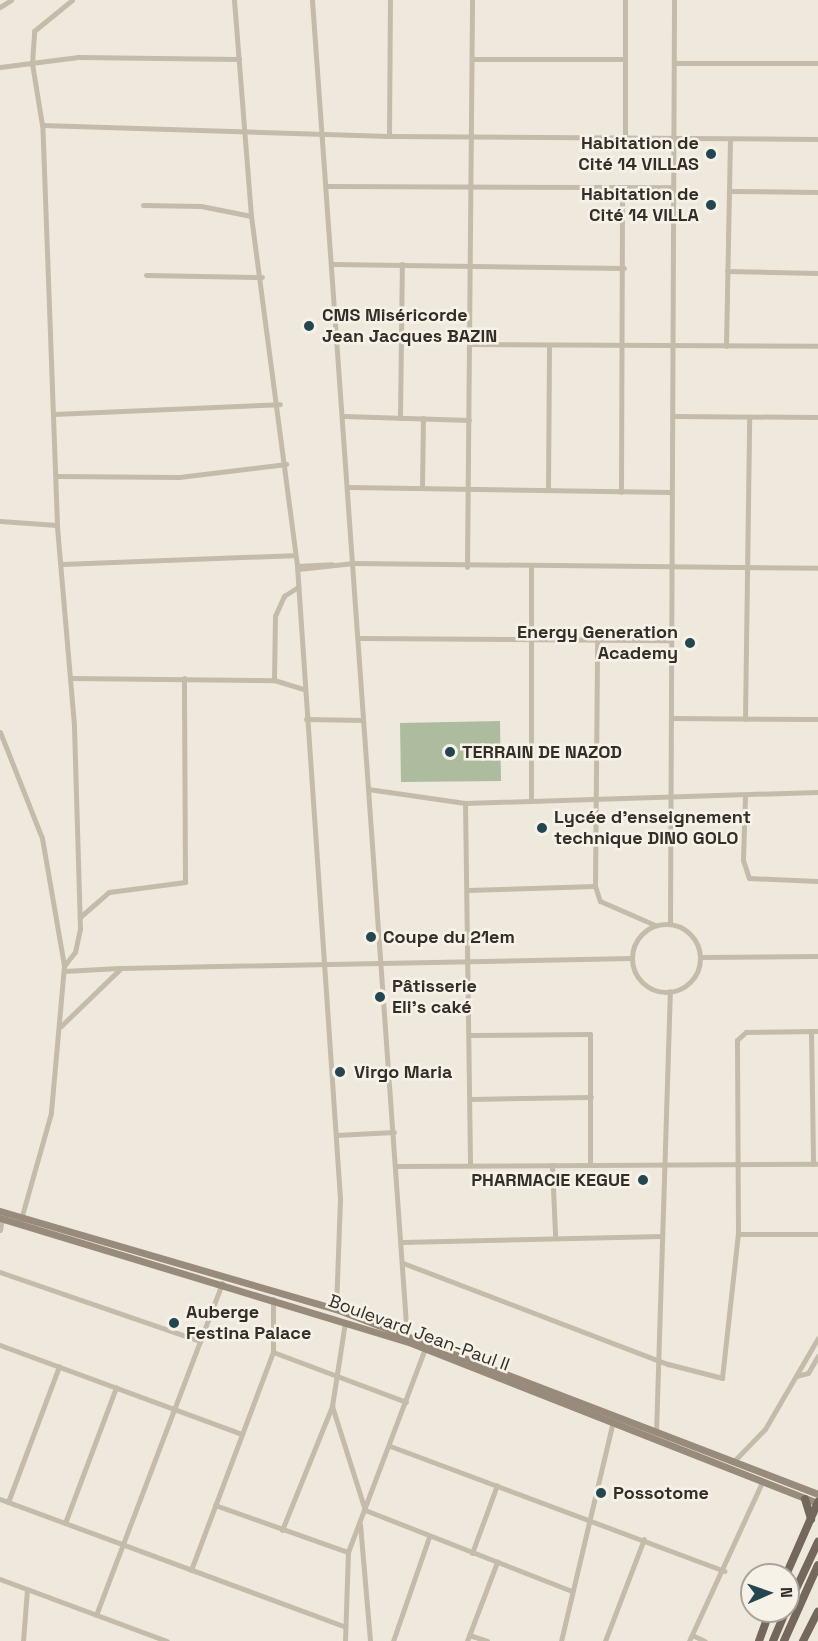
<!DOCTYPE html>
<html>
<head>
<meta charset="utf-8">
<style>
  body { margin:0 }
  #map { position:relative; width:818px; height:1641px; overflow:hidden; background:#efe9dd; font-family:"Space Grotesk",sans-serif }
  div>[style] { position:absolute }
  [style*='--x'] { left:calc(var(--x)*1px); top:calc(var(--y)*1px); width:calc(var(--w)*1px); rotate:calc(var(--a)*1deg) }
  .green>* { inset:0; background:#adbc9f }
  .minor>* { height:5px; margin:-2.5px; padding:0 2.5px; transform-origin:2.5px; border-radius:2.5px; background:#c5bbaa }
  .minor>.ring { margin:-2.5px; padding:0; box-sizing:content-box; background:none; border:5px solid #c5bbaa; border-radius:50% }
  .secondary>* { height:7px; margin:-3.5px; padding:0 3.5px; transform-origin:3.5px; border-radius:3.5px; background:#988b7c }
  .primary>* { height:8px; margin:-4px; padding:0 4px; transform-origin:4px; border-radius:4px; background:#74675c }
  .dots>* { width:16px; height:16px; translate:-50% -50%; box-sizing:border-box; border:3px solid #f7f2e8; border-radius:50% }
  span { translate:-50% -50%; white-space:nowrap; text-align:center; line-height:1.15; -webkit-text-stroke:5px #f7f2e8; paint-order:stroke }
  .poi-label { font-size:18px; color:#342e29; font-weight:700 }
  .right { translate:-100% -50%; text-align:right }
  .left { translate:0 -50%; text-align:left }
  .street-label { font-size:18px; color:#342e29 }
  .north { position:absolute; left:740px; top:1563px; width:60px; height:60px; box-sizing:border-box; background:#f7f2e8; border:2px solid #a9a49c; border-radius:50%; rotate:88deg; font-size:16px; font-weight:700; line-height:24px; text-align:center; color:#342e29 }
  .north::after { content:''; display:block; margin:auto; width:21px; height:27px; background:#244650; clip-path:polygon(50% 0,100% 100%,50% 72%,0 100%) }
</style>
</head>
<body>
<div id="map">
  <div class="green">
    <div style="clip-path:polygon(500px 721px,501px 781px,401px 782px,400px 723px)"></div>
  </div>
  <div class="minor">
    <div style="--x:234;--y:0;--w:217;--a:85.5"></div>
    <div style="--x:251;--y:216;--w:353;--a:82.5"></div>
    <div style="--x:297;--y:566;--w:634;--a:86.11"></div>
    <div style="--x:340;--y:1199;--w:110;--a:92.1"></div>
    <div style="--x:312;--y:0;--w:1343;--a:85.94"></div>
    <div style="--x:0;--y:7;--w:13;--a:-32"></div>
    <div style="--x:472;--y:59;--w:153;--a:0"></div>
    <div style="--x:675;--y:63;--w:143;--a:0"></div>
    <div style="--x:0;--y:67;--w:79;--a:-7.3"></div>
    <div style="--x:78;--y:57;--w:161;--a:0.7"></div>
    <div style="--x:42;--y:125;--w:347;--a:1.8"></div>
    <div style="--x:389;--y:136;--w:429;--a:0.4"></div>
    <div style="--x:389;--y:136;--w:136;--a:-89.6"></div>
    <div style="--x:625;--y:139;--w:139;--a:-90"></div>
    <div style="--x:328;--y:186;--w:344;--a:0.2"></div>
    <div style="--x:729;--y:191;--w:52;--a:-88.9"></div>
    <div style="--x:143;--y:205;--w:58;--a:1"></div>
    <div style="--x:201;--y:206;--w:51;--a:11.3"></div>
    <div style="--x:333;--y:264;--w:291;--a:0.8"></div>
    <div style="--x:727;--y:271;--w:91;--a:1.3"></div>
    <div style="--x:146;--y:275;--w:116;--a:1"></div>
    <div style="--x:470;--y:344;--w:348;--a:0.3"></div>
    <div style="--x:726;--y:346;--w:155;--a:-88.9"></div>
    <div style="--x:729;--y:191;--w:89;--a:0.6"></div>
    <div style="--x:54;--y:414;--w:226;--a:-2.5"></div>
    <div style="--x:344;--y:416;--w:125;--a:1.8"></div>
    <div style="--x:672;--y:416;--w:146;--a:0.4"></div>
    <div style="--x:400;--y:418;--w:154;--a:-89.3"></div>
    <div style="--x:57;--y:476;--w:122;--a:0.5"></div>
    <div style="--x:179;--y:477;--w:108;--a:-6.9"></div>
    <div style="--x:349;--y:487;--w:322;--a:0.9"></div>
    <div style="--x:422;--y:488;--w:70;--a:-89.2"></div>
    <div style="--x:548;--y:490;--w:145;--a:-89.6"></div>
    <div style="--x:621;--y:492;--w:303;--a:-89.8"></div>
    <div style="--x:0;--y:521;--w:57;--a:4"></div>
    <div style="--x:62;--y:564;--w:231;--a:-2.2"></div>
    <div style="--x:297;--y:566;--w:35;--a:-3"></div>
    <div style="--x:467;--y:567;--w:567;--a:-89.49"></div>
    <div style="--x:298;--y:569;--w:56;--a:-6.1"></div>
    <div style="--x:354;--y:563;--w:464;--a:0.6"></div>
    <div style="--x:360;--y:638;--w:311;--a:0.4"></div>
    <div style="--x:70;--y:678;--w:204;--a:0.6"></div>
    <div style="--x:274;--y:680;--w:31;--a:17"></div>
    <div style="--x:274;--y:680;--w:64;--a:-89.1"></div>
    <div style="--x:275;--y:616;--w:22;--a:-66"></div>
    <div style="--x:284;--y:596;--w:17;--a:-33"></div>
    <div style="--x:671;--y:718;--w:147;--a:0.4"></div>
    <div style="--x:306;--y:719;--w:57;--a:1"></div>
    <div style="--x:745;--y:719;--w:302;--a:-89.2"></div>
    <div style="--x:0;--y:732;--w:114;--a:68.4"></div>
    <div style="--x:42;--y:838;--w:130;--a:80.2"></div>
    <div style="--x:64;--y:966;--w:148;--a:95.1"></div>
    <div style="--x:51;--y:1113;--w:110;--a:105.8"></div>
    <div style="--x:368;--y:789;--w:98;--a:8.2"></div>
    <div style="--x:465;--y:803;--w:353;--a:-1.8"></div>
    <div style="--x:745;--y:795;--w:65;--a:91.8"></div>
    <div style="--x:743;--y:860;--w:19;--a:72"></div>
    <div style="--x:749;--y:878;--w:69;--a:2.5"></div>
    <div style="--x:531;--y:800;--w:233;--a:-90"></div>
    <div style="--x:465;--y:803;--w:362;--a:89.2"></div>
    <div style="--x:595;--y:886;--w:16;--a:72"></div>
    <div style="--x:600;--y:901;--w:60;--a:23.6"></div>
    <div style="--x:467;--y:890;--w:128;--a:-1.8"></div>
    <div style="--x:595;--y:886;--w:248;--a:-89.5"></div>
    <div style="--x:80;--y:917;--w:38;--a:-41"></div>
    <div style="--x:109;--y:892;--w:77;--a:-7.5"></div>
    <div style="--x:185;--y:882;--w:204;--a:-90.3"></div>
    <div style="--x:670;--y:924;--w:924;--a:-89.75"></div>
    <div class="ring" style="left:632px;top:924px;width:63px;height:63px"></div>
    <div style="--x:700;--y:957;--w:118;--a:-0.5"></div>
    <div style="--x:64;--y:966;--w:18;--a:-52"></div>
    <div style="--x:75;--y:952;--w:24;--a:-78"></div>
    <div style="--x:80;--y:929;--w:204;--a:-91.7"></div>
    <div style="--x:74;--y:725;--w:201;--a:-94.9"></div>
    <div style="--x:57;--y:525;--w:400;--a:-92.1"></div>
    <div style="--x:42;--y:125;--w:63;--a:-99.2"></div>
    <div style="--x:32;--y:63;--w:32;--a:-86"></div>
    <div style="--x:34;--y:31;--w:49;--a:-39.2"></div>
    <div style="--x:64;--y:971;--w:55;--a:-3.1"></div>
    <div style="--x:61;--y:1026;--w:83;--a:-44"></div>
    <div style="--x:121;--y:968;--w:511;--a:-1.12"></div>
    <div style="--x:811;--y:1031;--w:133;--a:89.1"></div>
    <div style="--x:469;--y:1035;--w:121;--a:-0.5"></div>
    <div style="--x:590;--y:1034;--w:131;--a:90"></div>
    <div style="--x:471;--y:1099;--w:120;--a:-1"></div>
    <div style="--x:336;--y:1135;--w:58;--a:-3"></div>
    <div style="--x:552;--y:1165;--w:70;--a:87.5"></div>
    <div style="--x:397;--y:1166;--w:421;--a:-0.3"></div>
    <div style="--x:0;--y:1230;--w:12;--a:-81"></div>
    <div style="--x:738;--y:1234;--w:80;--a:0"></div>
    <div style="--x:402;--y:1242;--w:260;--a:-1.3"></div>
    <div style="--x:403;--y:1263;--w:284;--a:20.9"></div>
    <div style="--x:668;--y:1364;--w:56;--a:14.5"></div>
    <div style="--x:722;--y:1378;--w:145;--a:-83.7"></div>
    <div style="--x:738;--y:1234;--w:194;--a:-90.3"></div>
    <div style="--x:737;--y:1040;--w:12;--a:-42"></div>
    <div style="--x:746;--y:1032;--w:72;--a:-0.8"></div>
    <div style="--x:0;--y:1272;--w:212;--a:19"></div>
    <div style="--x:0;--y:1345;--w:258;--a:20.2"></div>
    <div style="--x:273;--y:1352;--w:142;--a:20.6"></div>
    <div style="--x:796;--y:1376;--w:12;--a:-14"></div>
    <div style="--x:808;--y:1373;--w:20;--a:-60"></div>
    <div style="--x:332;--y:1406;--w:109;--a:72.4"></div>
    <div style="--x:365;--y:1510;--w:222;--a:21.4"></div>
    <div style="--x:656;--y:1433;--w:442;--a:-88.2"></div>
    <div style="--x:390;--y:1446;--w:357;--a:20.5"></div>
    <div style="--x:733;--y:1462;--w:46;--a:-45.9"></div>
    <div style="--x:765;--y:1429;--w:105;--a:-59.8"></div>
    <div style="--x:0;--y:1499;--w:366;--a:20.3"></div>
    <div style="--x:8;--y:1502;--w:145;--a:-69.4"></div>
    <div style="--x:215;--y:1505;--w:141;--a:19.5"></div>
    <div style="--x:65;--y:1523;--w:145;--a:-69.4"></div>
    <div style="--x:360;--y:1524;--w:117;--a:85.1"></div>
    <div style="--x:282;--y:1530;--w:134;--a:-68"></div>
    <div style="--x:332;--y:1406;--w:85;--a:-81.2"></div>
    <div style="--x:472;--y:1553;--w:72;--a:-69.8"></div>
    <div style="--x:191;--y:1570;--w:233;--a:-69.4"></div>
    <div style="--x:273;--y:1352;--w:53;--a:-90"></div>
    <div style="--x:0;--y:1579;--w:178;--a:20.4"></div>
    <div style="--x:96;--y:1615;--w:355;--a:-69.2"></div>
    <div style="--x:469;--y:1635;--w:19;--a:18"></div>
    <div style="--x:692;--y:1635;--w:14;--a:25"></div>
    <div style="--x:23;--y:1641;--w:52;--a:-85.6"></div>
    <div style="--x:345;--y:1641;--w:89;--a:-88.1"></div>
    <div style="--x:348;--y:1552;--w:218;--a:-69.3"></div>
    <div style="--x:393;--y:1641;--w:110;--a:-70.9"></div>
    <div style="--x:467;--y:1641;--w:85;--a:-69.2"></div>
    <div style="--x:561;--y:1641;--w:226;--a:-76.7"></div>
    <div style="--x:605;--y:1641;--w:109;--a:-69.1"></div>
    <div style="--x:689;--y:1641;--w:175;--a:-65.3"></div>
  </div>
  <div class="secondary">
    <div style="--x:0;--y:1211;--w:350;--a:16.3"></div>
    <div style="--x:336;--y:1309;--w:516;--a:21"></div>
    <div style="--x:0;--y:1218;--w:424;--a:16.9"></div>
    <div style="--x:406;--y:1341;--w:443;--a:21.5"></div>
  </div>
  <div class="primary">
    <div style="--x:805;--y:1499;--w:21;--a:73"></div>
    <div style="--x:786;--y:1575;--w:80;--a:-66.3"></div>
    <div style="--x:788;--y:1606;--w:71;--a:-64.9"></div>
    <div style="--x:759;--y:1641;--w:32;--a:-70"></div>
    <div style="--x:773;--y:1641;--w:33;--a:-67"></div>
    <div style="--x:784;--y:1641;--w:83;--a:-65.9"></div>
    <div style="--x:803;--y:1641;--w:33;--a:-63"></div>
  </div>
  <div class="dots">
    <div style="left:711px;top:154px;background:#244650"></div>
    <div style="left:711px;top:205px;background:#244650"></div>
    <div style="left:309px;top:326px;background:#244650"></div>
    <div style="left:690px;top:643px;background:#244650"></div>
    <div style="left:450px;top:752px;background:#244650"></div>
    <div style="left:542px;top:828px;background:#244650"></div>
    <div style="left:371px;top:937px;background:#244650"></div>
    <div style="left:380px;top:997px;background:#244650"></div>
    <div style="left:340px;top:1072px;background:#244650"></div>
    <div style="left:643px;top:1180px;background:#244650"></div>
    <div style="left:174px;top:1323px;background:#244650"></div>
    <div style="left:601px;top:1493px;background:#244650"></div>
  </div>
  <div class="poi-label">
    <span class="right" style="left:699px;top:154px">Habitation de<br>Cité 14 VILLAS</span>
    <span class="right" style="left:699px;top:205px">Habitation de<br>Cité 14 VILLA</span>
    <span class="left" style="left:322px;top:326px">CMS Miséricorde<br>Jean Jacques BAZIN</span>
    <span class="right" style="left:678px;top:643px">Energy Generation<br>Academy</span>
    <span class="left" style="left:462px;top:752px">TERRAIN DE NAZOD</span>
    <span class="left" style="left:554px;top:828px">Lycée d'enseignement<br>technique DINO GOLO</span>
    <span class="left" style="left:383px;top:937px">Coupe du 21em</span>
    <span class="left" style="left:392px;top:997px">Pâtisserie<br>Eli's caké</span>
    <span class="left" style="left:354px;top:1072px">Virgo Maria</span>
    <span class="right" style="left:630px;top:1180px">PHARMACIE KEGUE</span>
    <span class="left" style="left:186px;top:1323px">Auberge<br>Festina Palace</span>
    <span class="left" style="left:613px;top:1493px">Possotome</span>
  </div>
  <div class="street-label">
    <span style="left:419px;top:1333px;rotate:20deg">Boulevard Jean-Paul II</span>
  </div>
  <div class="north">N</div>
</div>
</body>
</html>
